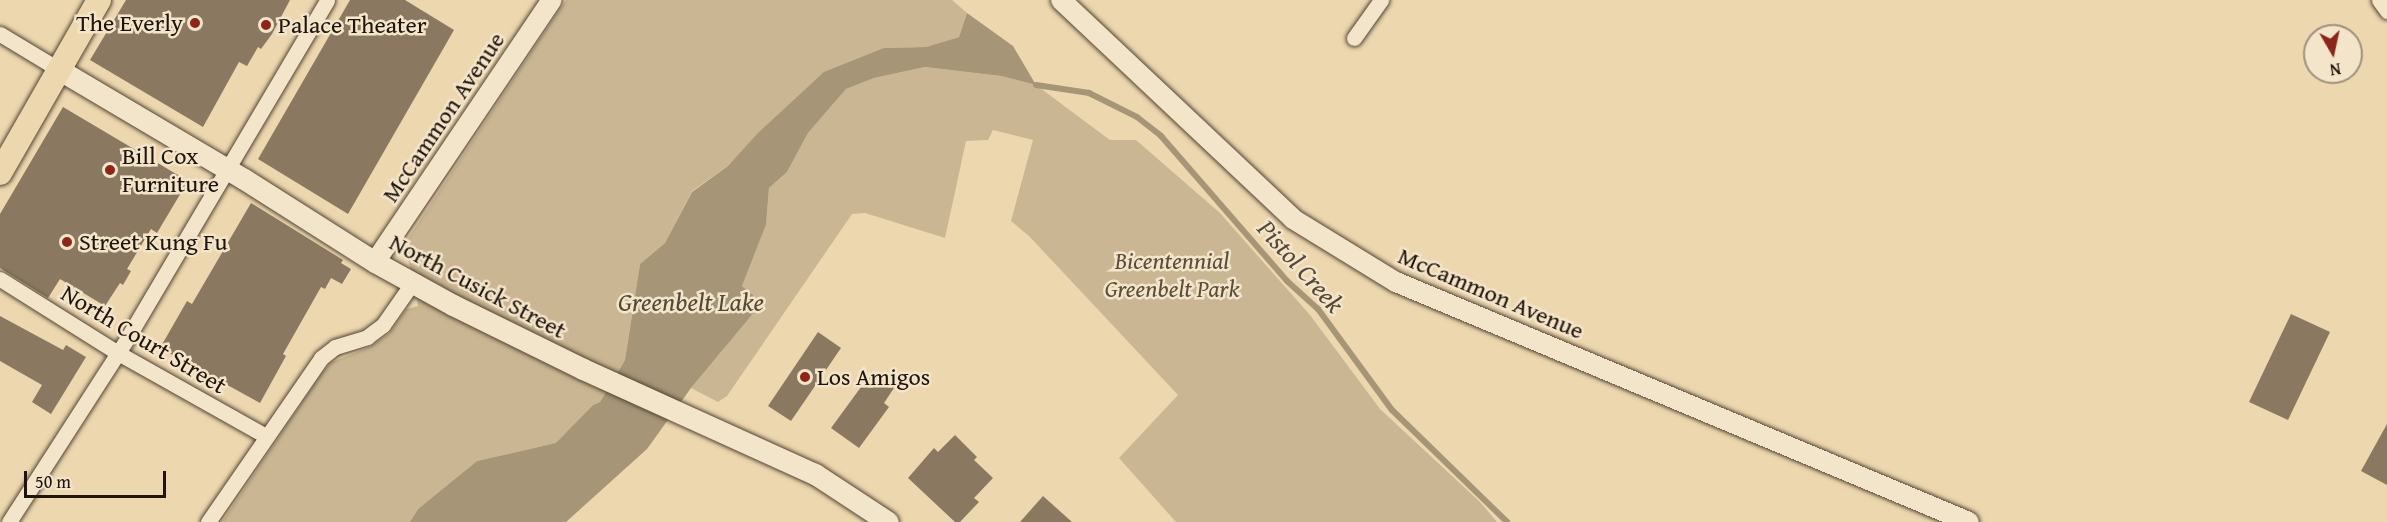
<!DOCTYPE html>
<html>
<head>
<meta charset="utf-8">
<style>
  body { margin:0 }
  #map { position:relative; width:2387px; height:522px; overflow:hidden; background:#edd7ae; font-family:"Gentium Book Plus",serif }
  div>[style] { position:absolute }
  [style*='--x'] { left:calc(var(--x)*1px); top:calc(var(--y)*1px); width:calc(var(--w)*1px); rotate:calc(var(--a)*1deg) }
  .green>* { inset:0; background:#cab692 }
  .water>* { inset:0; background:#a79577 }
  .stream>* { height:6px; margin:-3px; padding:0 3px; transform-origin:3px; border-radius:3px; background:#a79577 }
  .building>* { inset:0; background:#8a7960 }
  .roads { filter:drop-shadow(0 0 2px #524534) drop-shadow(0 0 2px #524534) }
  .minor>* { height:15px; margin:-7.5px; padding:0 7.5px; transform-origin:7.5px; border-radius:7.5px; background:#f3e5ca }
  .tertiary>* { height:20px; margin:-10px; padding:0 10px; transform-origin:10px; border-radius:10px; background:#f3e5ca }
  .secondary>* { height:21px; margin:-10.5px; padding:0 10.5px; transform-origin:10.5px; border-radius:10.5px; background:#f3e5ca }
  .primary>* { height:24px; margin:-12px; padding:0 12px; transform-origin:12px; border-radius:12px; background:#edd7ae }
  .dots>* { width:16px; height:16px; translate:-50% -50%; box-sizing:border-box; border:3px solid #f3e5ca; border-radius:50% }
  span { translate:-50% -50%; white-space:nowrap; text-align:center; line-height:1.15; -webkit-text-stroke:5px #f3e5ca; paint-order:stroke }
  .poi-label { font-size:24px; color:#1e140c }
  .right { translate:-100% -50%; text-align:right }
  .left { translate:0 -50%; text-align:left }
  .street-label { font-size:24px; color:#1e140c }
  .park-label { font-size:24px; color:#5a4d3b; font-style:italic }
  .water-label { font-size:26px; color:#554837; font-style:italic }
  .north { position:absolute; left:2303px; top:24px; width:60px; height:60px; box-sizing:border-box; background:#f3e5ca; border:2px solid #9e917e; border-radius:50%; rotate:171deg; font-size:16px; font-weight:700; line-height:24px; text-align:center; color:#1e140c }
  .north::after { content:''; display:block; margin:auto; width:21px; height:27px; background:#8f2418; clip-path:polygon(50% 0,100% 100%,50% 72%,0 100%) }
  .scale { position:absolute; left:24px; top:471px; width:142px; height:27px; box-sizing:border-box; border:3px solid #1e140c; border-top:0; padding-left:8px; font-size:18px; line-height:21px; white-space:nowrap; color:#1e140c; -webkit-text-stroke:4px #f3e5ca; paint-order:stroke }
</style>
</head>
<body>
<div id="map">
  <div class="green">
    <div style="clip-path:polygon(566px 0,952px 0,967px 13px,959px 37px,926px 47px,884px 48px,781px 112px,728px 166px,692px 191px,665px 243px,640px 264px,625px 360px,600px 402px,593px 405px,557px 443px,477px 461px,418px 509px,410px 522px,222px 522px,322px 373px,332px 362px,370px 347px,389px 334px,407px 309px,418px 306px,407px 253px,407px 240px)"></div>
    <div style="clip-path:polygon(925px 67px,1001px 76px,1036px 85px,1110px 140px,1136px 140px,1220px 213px,1310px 315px,1380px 409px,1480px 502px,1497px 522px,1176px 522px,1119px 458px,1178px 395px,1029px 236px,1011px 221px,1033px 140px,993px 130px,988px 140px,966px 141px,945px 238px,865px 213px,852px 214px,727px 396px,718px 402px,691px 388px,756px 310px,753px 295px,742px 286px,766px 225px,769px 188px,787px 172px,808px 133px,846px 89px,874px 78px)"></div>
  </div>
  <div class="water">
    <div style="clip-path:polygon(967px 13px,1013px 46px,1036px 85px,1001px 76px,925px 67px,874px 78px,846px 89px,808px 133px,787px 172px,769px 188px,766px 225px,742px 286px,753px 295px,756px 310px,691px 388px,647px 449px,566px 522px,410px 522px,418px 509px,477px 461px,556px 443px,593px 405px,600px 402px,625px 360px,640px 264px,665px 243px,692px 192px,728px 166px,758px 133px,824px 72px,884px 48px,926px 47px,959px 37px)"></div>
  </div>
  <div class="stream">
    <div style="--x:1036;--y:85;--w:54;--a:8.6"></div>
    <div style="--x:1089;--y:93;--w:54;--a:26.6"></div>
    <div style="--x:1137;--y:117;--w:31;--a:38"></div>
    <div style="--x:1161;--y:136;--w:192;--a:49"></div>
    <div style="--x:1287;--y:281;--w:42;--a:42.1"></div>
    <div style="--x:1318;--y:309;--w:125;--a:53.8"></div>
    <div style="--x:1392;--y:410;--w:161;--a:44.2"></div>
  </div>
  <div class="building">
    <div style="clip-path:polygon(126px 0,290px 0,272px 34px,261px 49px,258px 47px,247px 66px,239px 62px,203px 127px,90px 60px)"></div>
    <div style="clip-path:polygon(350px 0,405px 0,454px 30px,348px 214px,258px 159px)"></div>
    <div style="clip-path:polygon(63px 107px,188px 181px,157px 233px,151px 229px,127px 269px,131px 271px,123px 285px,120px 283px,105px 306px,60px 279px,48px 298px,0 268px,0 214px)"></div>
    <div style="clip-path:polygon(251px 203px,343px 260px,341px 263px,351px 269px,342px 284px,331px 278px,325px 289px,321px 287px,283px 354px,286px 356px,260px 403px,160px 348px,187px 301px,192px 304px)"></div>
    <div style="clip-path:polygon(2291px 314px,2330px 332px,2288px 420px,2249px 402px)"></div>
    <div style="clip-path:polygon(0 316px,63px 350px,66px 345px,86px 357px,51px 414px,32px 402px,42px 385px,0 361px)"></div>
    <div style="clip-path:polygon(818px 332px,841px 348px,791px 421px,768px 406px)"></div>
    <div style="clip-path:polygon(872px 372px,894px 388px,884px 403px,889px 407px,859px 448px,831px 428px)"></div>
    <div style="clip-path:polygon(2387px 424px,2387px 485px,2361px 471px)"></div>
    <div style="clip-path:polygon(955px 435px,977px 457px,974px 460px,993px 478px,974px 498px,979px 502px,960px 522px,955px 522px,908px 478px,934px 448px,938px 452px)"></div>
    <div style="clip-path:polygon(1043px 496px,1072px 522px,1020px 522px)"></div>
  </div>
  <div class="roads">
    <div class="minor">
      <div style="--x:2379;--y:0;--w:14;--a:54"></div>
      <div style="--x:0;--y:34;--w:68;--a:31.1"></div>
      <div style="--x:1354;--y:38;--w:47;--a:-54.6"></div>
      <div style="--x:0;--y:279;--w:139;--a:32.1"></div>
      <div style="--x:118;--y:353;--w:170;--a:29.3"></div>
      <div style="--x:9;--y:522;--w:220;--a:-57.2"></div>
      <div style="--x:128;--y:337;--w:391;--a:-59.4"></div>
      <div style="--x:208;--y:522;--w:199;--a:-55.4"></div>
      <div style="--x:321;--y:358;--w:18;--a:-38"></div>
      <div style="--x:335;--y:347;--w:34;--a:-17"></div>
      <div style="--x:367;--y:337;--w:20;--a:-37"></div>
      <div style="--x:383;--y:325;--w:52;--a:-55.1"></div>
    </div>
    <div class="tertiary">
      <div style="--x:1061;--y:0;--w:319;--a:43.3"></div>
      <div style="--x:1293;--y:219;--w:121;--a:31.5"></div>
      <div style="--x:1396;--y:282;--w:621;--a:22.73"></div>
      <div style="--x:375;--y:262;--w:316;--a:-56"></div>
    </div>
    <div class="secondary">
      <div style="--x:58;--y:69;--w:216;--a:30.6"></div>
      <div style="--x:244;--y:179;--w:155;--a:32.4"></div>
      <div style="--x:375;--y:262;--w:89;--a:28.9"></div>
      <div style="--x:453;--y:305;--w:145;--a:26.2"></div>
      <div style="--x:583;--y:369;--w:255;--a:24.4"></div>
      <div style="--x:815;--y:474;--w:87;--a:33.3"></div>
    </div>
    <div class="primary">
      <div style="--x:0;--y:173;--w:199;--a:-60.2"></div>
    </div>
  </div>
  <div class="dots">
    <div style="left:195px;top:23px;background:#8f2418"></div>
    <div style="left:266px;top:25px;background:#8f2418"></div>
    <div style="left:110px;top:170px;background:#8f2418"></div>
    <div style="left:67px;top:242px;background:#8f2418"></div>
    <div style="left:805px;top:377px;background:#8f2418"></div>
  </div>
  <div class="poi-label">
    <span class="right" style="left:183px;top:23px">The Everly</span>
    <span class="left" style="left:278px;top:25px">Palace Theater</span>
    <span class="left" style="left:122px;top:170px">Bill Cox<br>Furniture</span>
    <span class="left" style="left:79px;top:242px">Street Kung Fu</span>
    <span class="left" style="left:817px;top:377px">Los Amigos</span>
  </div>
  <div class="street-label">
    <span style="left:443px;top:117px;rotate:-56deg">McCammon Avenue</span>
    <span style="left:478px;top:286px;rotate:28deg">North Cusick Street</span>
    <span style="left:1491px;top:293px;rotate:23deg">McCammon Avenue</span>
    <span style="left:144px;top:339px;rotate:31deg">North Court Street</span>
  </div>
  <div class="park-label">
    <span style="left:1172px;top:275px">Bicentennial<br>Greenbelt Park</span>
  </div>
  <div class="water-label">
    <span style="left:1301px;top:266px;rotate:48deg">Pistol Creek</span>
    <span style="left:691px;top:302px">Greenbelt Lake</span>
  </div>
  <div class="north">N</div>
  <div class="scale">50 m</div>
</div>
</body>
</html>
